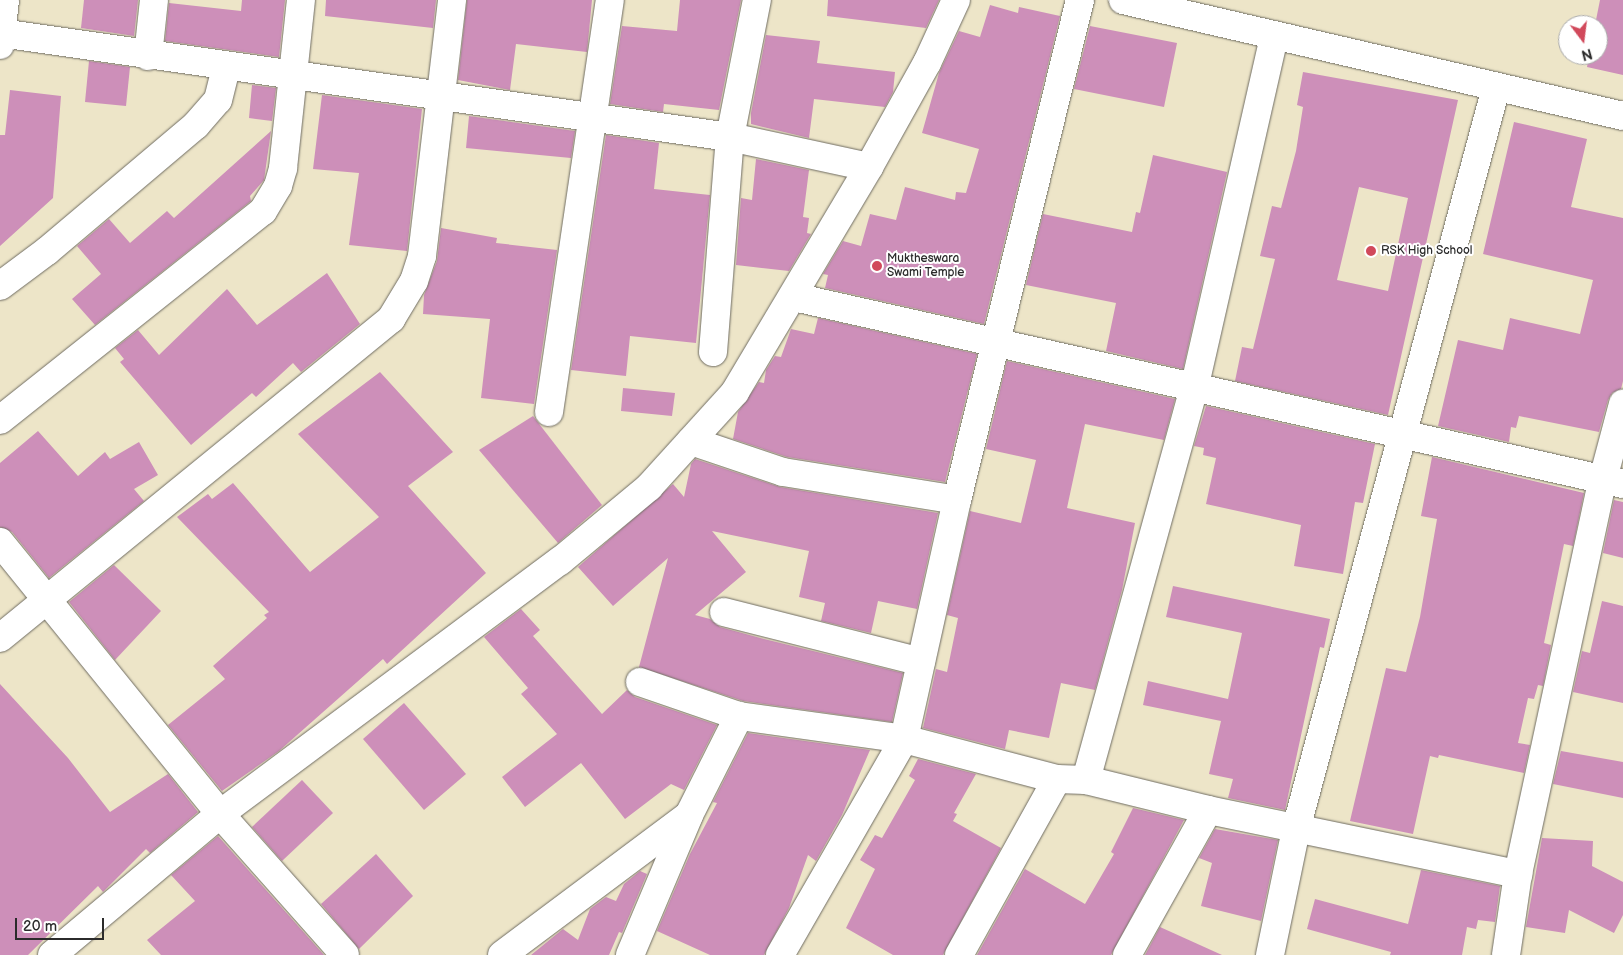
<!DOCTYPE html>
<html>
<head>
<meta charset="utf-8">
<style>
  body { margin:0 }
  #map { position:relative; width:1623px; height:955px; overflow:hidden; background:#ede5c8; font-family:"Balsamiq Sans",sans-serif }
  div>[style] { position:absolute }
  [style*='--x'] { left:calc(var(--x)*1px); top:calc(var(--y)*1px); width:calc(var(--w)*1px); rotate:calc(var(--a)*1deg) }
  .building>* { inset:0; background:#cd8fb9 }
  .roads { filter:drop-shadow(0 0 1px #6f6c62) drop-shadow(0 0 1px #6f6c62) }
  .minor>* { height:28px; margin:-14px; padding:0 14px; transform-origin:14px; border-radius:14px; background:#fff }
  .dots>* { width:14px; height:14px; translate:-50% -50%; box-sizing:border-box; border:2px solid #fff; border-radius:50% }
  span { translate:-50% -50%; white-space:nowrap; text-align:center; line-height:1.15; -webkit-text-stroke:4px #fff; paint-order:stroke }
  .poi-label { font-size:12px; color:#2b2b2b }
  .left { translate:0 -50%; text-align:left }
  .north { position:absolute; left:1558px; top:15px; width:50px; height:50px; box-sizing:border-box; background:#fff; border:1px solid #aaa; border-radius:50%; rotate:165deg; font-size:14px; font-weight:700; line-height:20px; text-align:center; color:#2b2b2b }
  .north::after { content:''; display:block; margin:auto; width:18px; height:22px; background:#d1495b; clip-path:polygon(50% 0,100% 100%,50% 72%,0 100%) }
  .scale { position:absolute; left:15px; top:918px; width:89px; height:22px; box-sizing:border-box; border:2px solid #2b2b2b; border-top:0; padding-left:6px; font-size:15px; line-height:18px; white-space:nowrap; color:#2b2b2b; -webkit-text-stroke:4px #fff; paint-order:stroke }
</style>
</head>
<body>
<div id="map">
  <div class="building">
    <div style="clip-path:polygon(84px 0,138px 0,134px 36px,81px 28px)"></div>
    <div style="clip-path:polygon(242px 0,285px 0,279px 57px,165px 41px,169px 3px,241px 11px)"></div>
    <div style="clip-path:polygon(326px 0,436px 0,433px 28px,325px 16px)"></div>
    <div style="clip-path:polygon(467px 0,592px 0,587px 52px,516px 44px,510px 90px,458px 80px)"></div>
    <div style="clip-path:polygon(680px 0,741px 0,719px 110px,664px 104px,663px 112px,610px 104px,622px 26px,677px 31px)"></div>
    <div style="clip-path:polygon(828px 0,939px 0,926px 28px,827px 16px)"></div>
    <div style="clip-path:polygon(1600px 0,1623px 0,1623px 75px,1587px 67px,1589px 55px,1598px 55px,1598px 25px,1595px 25px)"></div>
    <div style="clip-path:polygon(990px 5px,1018px 13px,1019px 7px,1060px 16px,984px 324px,825px 288px,828px 275px,823px 274px,843px 241px,861px 246px,870px 214px,896px 220px,905px 187px,955px 200px,956px 192px,966px 193px,979px 149px,922px 133px,939px 73px,959px 31px,980px 37px)"></div>
    <div style="clip-path:polygon(1090px 26px,1177px 43px,1164px 107px,1074px 89px)"></div>
    <div style="clip-path:polygon(766px 35px,820px 41px,817px 63px,895px 72px,893px 92px,885px 107px,814px 99px,809px 138px,751px 124px,751px 113px)"></div>
    <div style="clip-path:polygon(89px 61px,130px 67px,126px 106px,85px 102px)"></div>
    <div style="clip-path:polygon(evenodd,1303px 72px,1458px 100px,1388px 415px,1235px 381px,1242px 347px,1253px 349px,1275px 259px,1260px 256px,1272px 206px,1281px 208px,1296px 151px,1303px 107px,1297px 105px,1303px 72px,1359px 187px,1408px 198px,1388px 291px,1337px 280px,1359px 187px)"></div>
    <div style="clip-path:polygon(252px 85px,276px 88px,272px 121px,249px 118px)"></div>
    <div style="clip-path:polygon(10px 90px,61px 96px,53px 198px,0 246px,0 135px,5px 135px)"></div>
    <div style="clip-path:polygon(322px 95px,422px 109px,407px 251px,349px 245px,359px 173px,313px 169px)"></div>
    <div style="clip-path:polygon(469px 116px,575px 131px,571px 158px,466px 148px)"></div>
    <div style="clip-path:polygon(1514px 122px,1587px 139px,1571px 207px,1623px 218px,1623px 381px,1621px 389px,1612px 393px,1608px 400px,1599px 432px,1519px 416px,1516px 428px,1511px 427px,1509px 442px,1438px 426px,1458px 340px,1503px 350px,1510px 318px,1580px 334px,1593px 280px,1483px 254px)"></div>
    <div style="clip-path:polygon(271px 131px,264px 180px,250px 196px,251px 201px,95px 325px,72px 299px,101px 274px,77px 246px,109px 219px,130px 243px,167px 211px,174px 218px)"></div>
    <div style="clip-path:polygon(606px 135px,659px 143px,654px 189px,710px 195px,696px 343px,630px 336px,626px 376px,571px 370px)"></div>
    <div style="clip-path:polygon(1153px 155px,1227px 172px,1183px 369px,1106px 351px,1116px 303px,1026px 285px,1043px 214px,1132px 232px,1136px 212px,1140px 213px)"></div>
    <div style="clip-path:polygon(756px 159px,809px 170px,803px 217px,809px 218px,807px 233px,811px 234px,789px 271px,736px 265px,741px 198px,752px 200px)"></div>
    <div style="clip-path:polygon(441px 228px,497px 238px,496px 243px,557px 250px,534px 404px,481px 398px,490px 319px,423px 314px,424px 295px,437px 261px)"></div>
    <div style="clip-path:polygon(327px 273px,360px 324px,301px 372px,293px 363px,256px 397px,252px 393px,191px 445px,120px 362px,124px 359px,115px 348px,138px 330px,159px 355px,227px 289px,257px 325px)"></div>
    <div style="clip-path:polygon(818px 318px,977px 354px,945px 482px,787px 457px,733px 439px,738px 412px,759px 382px,764px 383px,766px 370px,775px 356px,781px 357px,791px 329px,814px 334px)"></div>
    <div style="clip-path:polygon(1007px 361px,1175px 399px,1164px 440px,1085px 424px,1067px 508px,1135px 523px,1122px 590px,1095px 690px,1061px 683px,1049px 738px,1009px 730px,1005px 749px,923px 728px,936px 669px,947px 672px,958px 618px,947px 615px,970px 511px,1021px 523px,1036px 460px,986px 449px)"></div>
    <div style="clip-path:polygon(380px 372px,453px 452px,408px 486px,486px 573px,387px 664px,383px 659px,279px 751px,222px 791px,168px 725px,225px 679px,213px 666px,267px 618px,264px 615px,269px 612px,177px 517px,208px 494px,212px 499px,233px 483px,310px 572px,379px 517px,298px 434px)"></div>
    <div style="clip-path:polygon(623px 388px,675px 393px,672px 416px,621px 411px)"></div>
    <div style="clip-path:polygon(1206px 406px,1375px 444px,1363px 503px,1355px 502px,1343px 574px,1294px 566px,1301px 525px,1206px 504px,1216px 458px,1203px 455px,1204px 448px,1194px 446px)"></div>
    <div style="clip-path:polygon(533px 416px,602px 505px,558px 543px,479px 450px)"></div>
    <div style="clip-path:polygon(38px 431px,78px 476px,105px 452px,110px 459px,139px 442px,158px 475px,134px 489px,144px 501px,49px 578px,12px 532px,0 527px,0 463px)"></div>
    <div style="clip-path:polygon(1432px 457px,1584px 493px,1573px 546px,1564px 544px,1544px 643px,1551px 645px,1543px 686px,1538px 685px,1534px 699px,1528px 698px,1518px 743px,1530px 745px,1524px 773px,1439px 755px,1438px 758px,1430px 756px,1413px 834px,1350px 821px,1386px 668px,1406px 672px,1420px 617px,1437px 519px,1421px 516px)"></div>
    <div style="clip-path:polygon(695px 459px,780px 487px,938px 513px,917px 609px,878px 601px,871px 633px,821px 621px,825px 603px,799px 597px,809px 551px,712px 531px,746px 572px,695px 615px,710px 619px,720px 627px,764px 639px,903px 673px,892px 722px,743px 701px,639px 667px,668px 558px,613px 606px,578px 567px,673px 484px,684px 497px,691px 464px)"></div>
    <div style="clip-path:polygon(1614px 500px,1623px 502px,1623px 558px,1603px 553px)"></div>
    <div style="clip-path:polygon(114px 565px,161px 611px,115px 660px,69px 602px)"></div>
    <div style="clip-path:polygon(1173px 586px,1330px 619px,1324px 648px,1320px 647px,1285px 810px,1228px 798px,1233px 779px,1209px 774px,1221px 721px,1143px 705px,1148px 681px,1228px 699px,1242px 633px,1166px 617px)"></div>
    <div style="clip-path:polygon(1602px 601px,1623px 606px,1623px 703px,1573px 692px,1582px 651px,1590px 653px)"></div>
    <div style="clip-path:polygon(521px 609px,540px 630px,533px 636px,602px 714px,627px 690px,635px 697px,717px 725px,684px 790px,671px 784px,625px 819px,581px 763px,525px 807px,502px 777px,557px 734px,521px 694px,528px 688px,484px 637px)"></div>
    <div style="clip-path:polygon(0 684px,68px 758px,110px 812px,168px 774px,198px 812px,150px 853px,146px 849px,103px 892px,98px 886px,28px 955px,0 955px)"></div>
    <div style="clip-path:polygon(404px 703px,466px 774px,424px 810px,363px 739px)"></div>
    <div style="clip-path:polygon(748px 733px,870px 750px,842px 815px,816px 861px,808px 855px,789px 908px,764px 955px,710px 955px,657px 931px,690px 854px,717px 803px,713px 802px)"></div>
    <div style="clip-path:polygon(1561px 751px,1623px 762px,1623px 798px,1553px 784px)"></div>
    <div style="clip-path:polygon(918px 759px,976px 774px,954px 813px,957px 814px,953px 821px,1001px 848px,943px 955px,893px 955px,846px 928px,875px 869px,860px 860px,875px 835px,882px 838px,915px 780px,909px 776px)"></div>
    <div style="clip-path:polygon(302px 780px,333px 813px,282px 861px,252px 827px)"></div>
    <div style="clip-path:polygon(1133px 808px,1184px 820px,1111px 955px,977px 955px,1025px 869px,1085px 904px,1114px 854px,1111px 852px)"></div>
    <div style="clip-path:polygon(1215px 829px,1278px 840px,1261px 921px,1201px 906px,1212px 863px,1199px 858px)"></div>
    <div style="clip-path:polygon(218px 836px,324px 955px,161px 955px,147px 940px,195px 901px,171px 875px)"></div>
    <div style="clip-path:polygon(1542px 838px,1593px 841px,1592px 866px,1623px 882px,1623px 915px,1614px 933px,1569px 910px,1565px 933px,1526px 927px)"></div>
    <div style="clip-path:polygon(376px 854px,413px 896px,359px 949px,321px 904px)"></div>
    <div style="clip-path:polygon(1421px 870px,1500px 886px,1495px 922px,1478px 920px,1476px 929px,1467px 927px,1462px 955px,1390px 955px,1391px 952px,1307px 929px,1315px 899px,1408px 924px)"></div>
    <div style="clip-path:polygon(640px 871px,647px 874px,622px 933px,619px 932px,609px 955px,531px 955px,563px 929px,578px 940px,590px 909px,606px 897px,616px 901px,624px 884px)"></div>
    <div style="clip-path:polygon(1160px 927px,1222px 955px,1145px 955px)"></div>
  </div>
  <div class="roads">
    <div class="minor">
      <div style="--x:1123;--y:0;--w:513;--a:13.06"></div>
      <div style="--x:0;--y:33;--w:737;--a:8.11"></div>
      <div style="--x:730;--y:137;--w:142;--a:12.2"></div>
      <div style="--x:0;--y:45;--w:45;--a:-83.7"></div>
      <div style="--x:148;--y:56;--w:56;--a:-83.9"></div>
      <div style="--x:0;--y:286;--w:59;--a:-36.7"></div>
      <div style="--x:47;--y:251;--w:195;--a:-40.2"></div>
      <div style="--x:196;--y:125;--w:33;--a:-49"></div>
      <div style="--x:218;--y:100;--w:34;--a:-76"></div>
      <div style="--x:794;--y:297;--w:850;--a:12.71"></div>
      <div style="--x:713;--y:352;--w:216;--a:-85.5"></div>
      <div style="--x:730;--y:137;--w:140;--a:-78.9"></div>
      <div style="--x:549;--y:412;--w:416;--a:-81.6"></div>
      <div style="--x:0;--y:420;--w:336;--a:-38.5"></div>
      <div style="--x:263;--y:211;--w:29;--a:-59"></div>
      <div style="--x:278;--y:186;--w:19;--a:-74"></div>
      <div style="--x:283;--y:168;--w:169;--a:-83.9"></div>
      <div style="--x:691;--y:441;--w:97;--a:18.6"></div>
      <div style="--x:783;--y:472;--w:176;--a:9.1"></div>
      <div style="--x:0;--y:542;--w:350;--a:51"></div>
      <div style="--x:220;--y:814;--w:188;--a:48.4"></div>
      <div style="--x:724;--y:612;--w:203;--a:14.2"></div>
      <div style="--x:0;--y:638;--w:505;--a:-39.21"></div>
      <div style="--x:391;--y:319;--w:44;--a:-58.8"></div>
      <div style="--x:414;--y:281;--w:26;--a:-72"></div>
      <div style="--x:422;--y:256;--w:258;--a:-83.3"></div>
      <div style="--x:640;--y:682;--w:105;--a:19"></div>
      <div style="--x:1086;--y:780;--w:406;--a:-74.6"></div>
      <div style="--x:1194;--y:389;--w:361;--a:-77.2"></div>
      <div style="--x:52;--y:955;--w:219;--a:-40"></div>
      <div style="--x:220;--y:814;--w:424;--a:-36.7"></div>
      <div style="--x:560;--y:561;--w:116;--a:-39.7"></div>
      <div style="--x:649;--y:487;--w:128;--a:-47.8"></div>
      <div style="--x:735;--y:392;--w:262;--a:-59.2"></div>
      <div style="--x:869;--y:167;--w:119;--a:-60.9"></div>
      <div style="--x:927;--y:63;--w:69;--a:-65.3"></div>
      <div style="--x:502;--y:955;--w:232;--a:-36.8"></div>
      <div style="--x:630;--y:955;--w:152;--a:-67.1"></div>
      <div style="--x:689;--y:815;--w:111;--a:-63.2"></div>
      <div style="--x:739;--y:716;--w:167;--a:7.9"></div>
      <div style="--x:904;--y:739;--w:158;--a:14.7"></div>
      <div style="--x:1057;--y:779;--w:29;--a:2"></div>
      <div style="--x:1086;--y:780;--w:126;--a:13.8"></div>
      <div style="--x:1208;--y:810;--w:317;--a:11.7"></div>
      <div style="--x:780;--y:955;--w:249;--a:-60.1"></div>
      <div style="--x:904;--y:739;--w:245;--a:-77.5"></div>
      <div style="--x:957;--y:500;--w:515;--a:-76.18"></div>
      <div style="--x:959;--y:955;--w:201;--a:-60.9"></div>
      <div style="--x:1127;--y:955;--w:166;--a:-60.8"></div>
      <div style="--x:1270;--y:955;--w:129;--a:-78.3"></div>
      <div style="--x:1296;--y:829;--w:768;--a:-74.9"></div>
      <div style="--x:1506;--y:955;--w:82;--a:-81.6"></div>
      <div style="--x:1518;--y:874;--w:404;--a:-77.9"></div>
      <div style="--x:1603;--y:479;--w:78;--a:-75.1"></div>
    </div>
  </div>
  <div class="dots">
    <div style="left:1371px;top:251px;background:#d1495b"></div>
    <div style="left:877px;top:266px;background:#d1495b"></div>
  </div>
  <div class="poi-label">
    <span class="left" style="left:1381px;top:251px">RSK High School</span>
    <span class="left" style="left:887px;top:266px">Muktheswara<br>Swami Temple</span>
  </div>
  <div class="north">N</div>
  <div class="scale">20 m</div>
</div>
</body>
</html>
